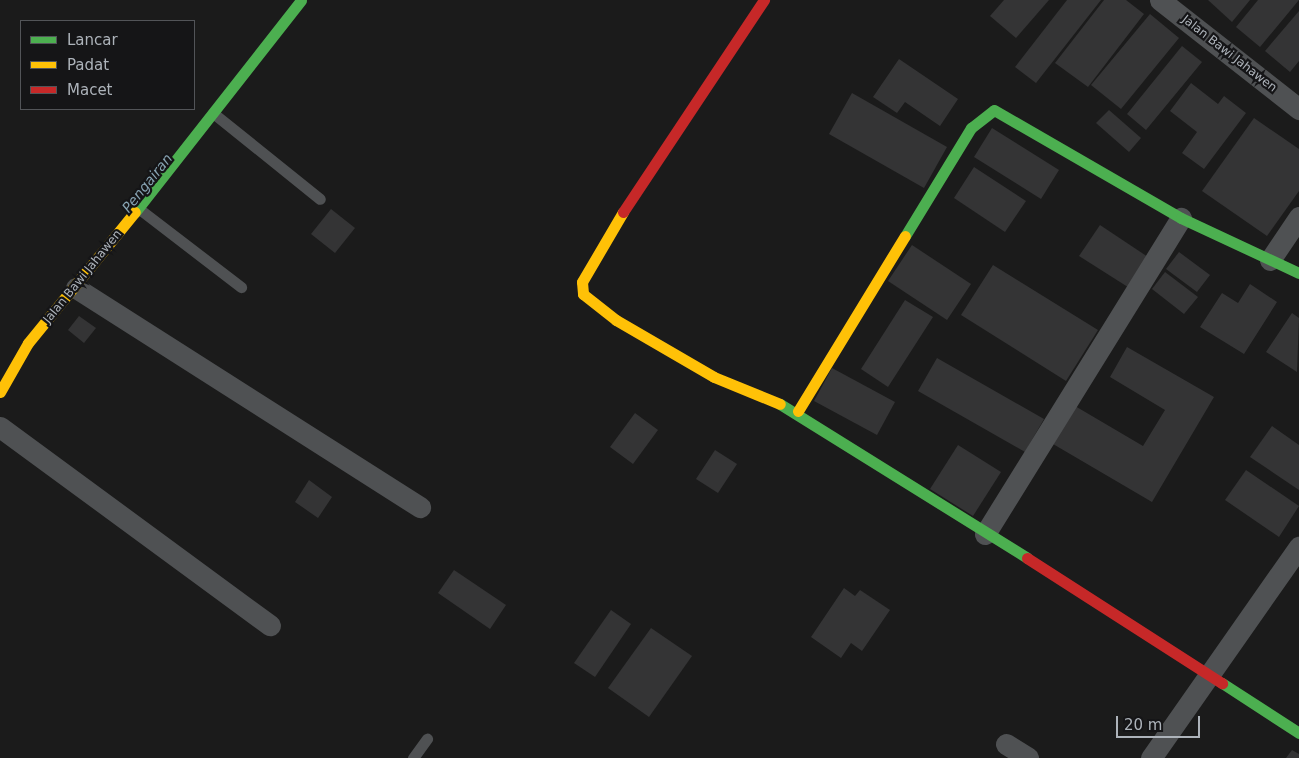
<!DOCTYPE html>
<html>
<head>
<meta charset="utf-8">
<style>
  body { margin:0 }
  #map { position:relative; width:1299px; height:758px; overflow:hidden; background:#1b1b1b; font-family:"DejaVu Sans",sans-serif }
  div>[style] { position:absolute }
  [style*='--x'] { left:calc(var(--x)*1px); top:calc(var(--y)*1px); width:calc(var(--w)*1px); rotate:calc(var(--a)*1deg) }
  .building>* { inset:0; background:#343435 }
  .lane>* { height:11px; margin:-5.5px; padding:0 5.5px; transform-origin:5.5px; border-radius:5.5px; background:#4f5153 }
  .street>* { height:21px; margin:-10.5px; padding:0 10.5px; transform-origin:10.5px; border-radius:10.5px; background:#4f5153 }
  .fast>* { height:11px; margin:-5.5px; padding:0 5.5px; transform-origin:5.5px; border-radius:5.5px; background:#4caf50 }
  .slow>* { height:11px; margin:-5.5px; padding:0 5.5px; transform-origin:5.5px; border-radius:5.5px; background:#ffc107 }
  .jam>* { height:11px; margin:-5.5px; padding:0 5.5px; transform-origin:5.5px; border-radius:5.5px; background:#c62828 }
  span { translate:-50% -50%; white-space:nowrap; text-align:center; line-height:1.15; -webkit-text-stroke:4.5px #151517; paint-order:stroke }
  .street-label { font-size:12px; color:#adb3ba }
  .water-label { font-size:14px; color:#87a3b2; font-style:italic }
  .legend { position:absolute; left:20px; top:20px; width:175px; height:90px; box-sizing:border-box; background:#151517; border:1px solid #525458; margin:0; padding:6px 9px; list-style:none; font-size:15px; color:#adb3ba }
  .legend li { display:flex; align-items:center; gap:10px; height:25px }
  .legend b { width:25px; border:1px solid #525458 }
  .scale { position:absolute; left:1116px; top:716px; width:84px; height:22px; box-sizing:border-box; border:2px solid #adb3ba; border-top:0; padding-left:6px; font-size:15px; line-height:18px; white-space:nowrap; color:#adb3ba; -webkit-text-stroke:4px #151517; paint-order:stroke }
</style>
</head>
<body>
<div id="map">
  <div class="building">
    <div style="clip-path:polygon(1004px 0,1049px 0,1016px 38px,990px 16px)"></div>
    <div style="clip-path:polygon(1067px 0,1101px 0,1036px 83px,1015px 67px)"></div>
    <div style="clip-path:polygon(1104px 0,1126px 0,1144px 14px,1088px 87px,1055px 63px)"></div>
    <div style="clip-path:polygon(1208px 0,1250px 0,1232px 22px)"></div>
    <div style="clip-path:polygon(1258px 0,1299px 0,1260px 47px,1236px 27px)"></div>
    <div style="clip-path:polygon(1299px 11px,1299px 61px,1290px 72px,1265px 51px)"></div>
    <div style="clip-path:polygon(1150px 14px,1179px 38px,1121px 109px,1091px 85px)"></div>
    <div style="clip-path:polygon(1182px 46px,1202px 62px,1146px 130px,1127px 114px)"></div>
    <div style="clip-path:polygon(899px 59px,958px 99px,940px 126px,905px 102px,897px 113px,873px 97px)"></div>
    <div style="clip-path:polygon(1191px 83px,1218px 104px,1224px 96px,1246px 113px,1204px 169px,1182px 153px,1197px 132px,1170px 111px)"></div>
    <div style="clip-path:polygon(852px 93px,947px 147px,924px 188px,829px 134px)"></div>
    <div style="clip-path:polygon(1109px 110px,1141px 138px,1129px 152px,1096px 123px)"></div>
    <div style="clip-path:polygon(1254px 118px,1299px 149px,1299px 191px,1267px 236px,1202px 191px)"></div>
    <div style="clip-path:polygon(992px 128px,1059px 170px,1041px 199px,974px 157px)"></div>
    <div style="clip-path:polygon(974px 167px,1026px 201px,1005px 232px,954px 198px)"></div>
    <div style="clip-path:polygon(331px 209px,355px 228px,335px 253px,311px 234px)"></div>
    <div style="clip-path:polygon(1100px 225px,1151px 259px,1131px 289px,1079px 256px)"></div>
    <div style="clip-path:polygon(912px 245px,971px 284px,947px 320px,888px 281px)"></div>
    <div style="clip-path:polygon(1179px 252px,1210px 275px,1197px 292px,1166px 269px)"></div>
    <div style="clip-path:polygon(993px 265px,1098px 330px,1066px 381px,961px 315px)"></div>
    <div style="clip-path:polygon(1165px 272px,1198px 297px,1184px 314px,1152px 289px)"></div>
    <div style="clip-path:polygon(1250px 284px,1277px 302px,1244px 354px,1200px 327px,1222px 293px,1238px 303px)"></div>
    <div style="clip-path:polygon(905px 300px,933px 317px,888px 387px,861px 369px)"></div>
    <div style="clip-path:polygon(1292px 313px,1299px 318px,1297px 372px,1266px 352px)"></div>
    <div style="clip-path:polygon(79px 316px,96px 328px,84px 343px,68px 330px)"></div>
    <div style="clip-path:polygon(1127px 347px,1214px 397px,1152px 502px,1053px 444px,1075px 406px,1143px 446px,1165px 410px,1110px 377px)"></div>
    <div style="clip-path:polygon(937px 358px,1044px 419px,1025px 452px,918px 391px)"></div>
    <div style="clip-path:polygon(832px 368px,895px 402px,877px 435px,814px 401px)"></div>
    <div style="clip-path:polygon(635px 413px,658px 430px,633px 464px,610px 447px)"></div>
    <div style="clip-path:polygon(1272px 426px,1299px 445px,1299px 490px,1250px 457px)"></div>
    <div style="clip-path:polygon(958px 445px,1001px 472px,973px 516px,930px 489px)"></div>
    <div style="clip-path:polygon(715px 450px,737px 464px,718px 493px,696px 479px)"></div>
    <div style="clip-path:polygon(1246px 470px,1299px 506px,1279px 537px,1225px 500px)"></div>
    <div style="clip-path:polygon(309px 480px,332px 497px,318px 518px,295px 502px)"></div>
    <div style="clip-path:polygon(454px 570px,506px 605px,490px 629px,438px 593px)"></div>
    <div style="clip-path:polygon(844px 588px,855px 596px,860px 590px,890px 610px,862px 651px,851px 643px,841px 658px,811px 637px)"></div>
    <div style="clip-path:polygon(611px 610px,631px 624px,595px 677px,574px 663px)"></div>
    <div style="clip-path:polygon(651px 628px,692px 656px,649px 717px,608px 688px)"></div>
    <div style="clip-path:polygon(1292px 750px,1299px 754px,1299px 758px,1286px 758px)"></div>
  </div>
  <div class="lane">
    <div style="--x:213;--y:113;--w:137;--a:38.8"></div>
    <div style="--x:138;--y:208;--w:130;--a:37.5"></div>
    <div style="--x:413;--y:758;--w:24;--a:-54"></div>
  </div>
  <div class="street">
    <div style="--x:1160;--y:0;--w:177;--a:38.1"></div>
    <div style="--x:1270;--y:260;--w:52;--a:-56"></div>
    <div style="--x:76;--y:288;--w:408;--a:32.5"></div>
    <div style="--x:0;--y:427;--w:335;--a:36.3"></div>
    <div style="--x:985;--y:534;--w:372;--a:-58.2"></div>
    <div style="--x:1006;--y:744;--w:26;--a:32"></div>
    <div style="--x:1151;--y:758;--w:258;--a:-55"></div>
  </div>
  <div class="fast">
    <div style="--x:135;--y:212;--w:269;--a:-51.9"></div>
    <div style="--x:905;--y:236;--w:127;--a:-58.6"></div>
    <div style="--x:971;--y:128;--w:29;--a:-38"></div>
    <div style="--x:994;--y:110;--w:216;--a:30"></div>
    <div style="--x:1181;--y:218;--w:130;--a:25"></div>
    <div style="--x:780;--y:404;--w:291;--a:31.9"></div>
    <div style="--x:1222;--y:683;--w:92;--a:33"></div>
  </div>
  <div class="slow">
    <div style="--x:623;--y:212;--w:81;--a:120.4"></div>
    <div style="--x:582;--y:282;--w:12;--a:85"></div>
    <div style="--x:583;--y:294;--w:42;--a:38.2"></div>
    <div style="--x:616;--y:320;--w:113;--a:30.2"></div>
    <div style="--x:714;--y:377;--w:71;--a:22.2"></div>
    <div style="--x:0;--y:392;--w:56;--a:-60.3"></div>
    <div style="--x:28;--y:343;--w:169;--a:-50.8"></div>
    <div style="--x:798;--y:411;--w:205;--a:-58.6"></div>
  </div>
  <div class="jam">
    <div style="--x:623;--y:212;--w:255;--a:-56.4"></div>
    <div style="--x:1027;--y:558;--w:232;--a:32.7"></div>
  </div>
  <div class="street-label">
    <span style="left:1229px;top:54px;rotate:38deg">Jalan Bawi Jahawen</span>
    <span style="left:83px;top:277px;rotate:-51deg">Jalan Bawi Jahawen</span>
  </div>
  <div class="water-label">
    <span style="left:147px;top:183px;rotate:-51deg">Pengairan</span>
  </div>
  <ul class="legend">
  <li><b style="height:6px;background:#4caf50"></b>Lancar</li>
  <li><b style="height:6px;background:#ffc107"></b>Padat</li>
  <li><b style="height:6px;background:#c62828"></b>Macet</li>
  </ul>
  <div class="scale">20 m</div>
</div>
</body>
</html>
